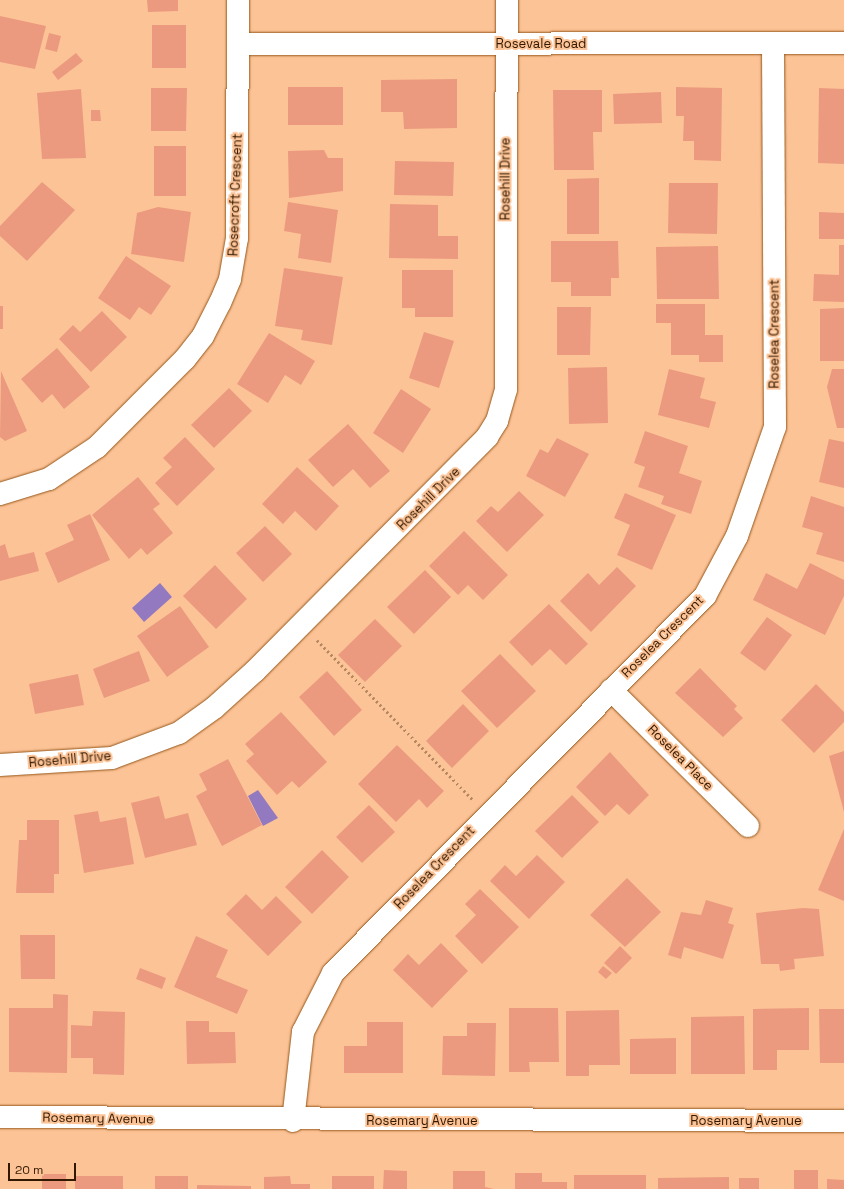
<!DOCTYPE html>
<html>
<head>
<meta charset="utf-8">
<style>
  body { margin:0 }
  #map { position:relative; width:844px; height:1189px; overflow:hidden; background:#fcc396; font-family:"Space Grotesk",sans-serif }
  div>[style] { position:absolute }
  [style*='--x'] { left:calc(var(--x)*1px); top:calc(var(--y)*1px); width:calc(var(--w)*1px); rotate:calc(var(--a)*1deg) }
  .water>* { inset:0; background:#937ac0 }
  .building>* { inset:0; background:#ec9a7f }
  .path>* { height:2.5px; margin-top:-1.25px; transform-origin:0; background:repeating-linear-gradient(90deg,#b58761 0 2px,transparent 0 5px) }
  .roads { filter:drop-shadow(0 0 1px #95571a) drop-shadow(0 0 1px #95571a) }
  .minor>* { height:22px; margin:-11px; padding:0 11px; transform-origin:11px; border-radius:11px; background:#fff }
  span { translate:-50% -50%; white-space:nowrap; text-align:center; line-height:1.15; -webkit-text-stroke:4px #fcc396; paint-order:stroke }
  .street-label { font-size:13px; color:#321801 }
  .scale { position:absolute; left:8px; top:1163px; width:68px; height:18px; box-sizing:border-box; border:2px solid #321801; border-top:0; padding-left:5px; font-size:12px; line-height:14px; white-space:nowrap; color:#321801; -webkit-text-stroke:3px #fcc396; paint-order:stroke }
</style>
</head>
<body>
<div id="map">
  <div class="water">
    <div style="clip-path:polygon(160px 583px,172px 597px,144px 622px,132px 608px)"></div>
    <div style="clip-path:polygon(258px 790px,278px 818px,263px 826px,248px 796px)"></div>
  </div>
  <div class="building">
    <div style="clip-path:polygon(147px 0,178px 0,178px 11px,148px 12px)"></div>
    <div style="clip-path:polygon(0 16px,46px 26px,35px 69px,0 62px)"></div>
    <div style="clip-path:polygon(152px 25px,186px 25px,186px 68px,152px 68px)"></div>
    <div style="clip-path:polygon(49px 33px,61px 36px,57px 52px,45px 49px)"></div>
    <div style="clip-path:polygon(76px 53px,83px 61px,58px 80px,52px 72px)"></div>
    <div style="clip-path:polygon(457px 79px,457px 128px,404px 129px,403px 112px,381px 112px,381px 80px)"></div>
    <div style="clip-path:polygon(288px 87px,343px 87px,343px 125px,288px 125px)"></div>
    <div style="clip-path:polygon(676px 87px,722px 88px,721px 161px,694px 160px,694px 141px,683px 141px,684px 116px,676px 116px)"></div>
    <div style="clip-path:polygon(151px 88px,187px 88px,186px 131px,151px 131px)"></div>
    <div style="clip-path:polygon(819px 88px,844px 89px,844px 164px,818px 163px)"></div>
    <div style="clip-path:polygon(81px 89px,86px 158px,42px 159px,37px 93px)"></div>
    <div style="clip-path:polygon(553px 90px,602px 90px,602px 132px,593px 132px,594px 170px,554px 170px)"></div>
    <div style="clip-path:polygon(661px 92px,662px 123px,614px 124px,613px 94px)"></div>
    <div style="clip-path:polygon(91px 110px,100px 110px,101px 121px,91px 121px)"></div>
    <div style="clip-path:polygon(154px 146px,186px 146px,186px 196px,154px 196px)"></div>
    <div style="clip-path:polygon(324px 150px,328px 158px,343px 158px,343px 191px,289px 198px,288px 151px)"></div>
    <div style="clip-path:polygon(395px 161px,454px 162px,453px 196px,394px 195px)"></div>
    <div style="clip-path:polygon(599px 178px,599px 234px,567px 234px,567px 179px)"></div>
    <div style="clip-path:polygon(42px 182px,75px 210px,27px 261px,0 236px,0 226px)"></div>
    <div style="clip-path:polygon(669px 183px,718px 183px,717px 234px,668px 233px)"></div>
    <div style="clip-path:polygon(288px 202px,338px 210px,331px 263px,298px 258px,301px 234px,284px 231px)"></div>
    <div style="clip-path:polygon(390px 204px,438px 205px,438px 236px,458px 236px,458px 259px,389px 258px)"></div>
    <div style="clip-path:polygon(158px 207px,191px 212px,184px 262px,131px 254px,137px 213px)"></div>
    <div style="clip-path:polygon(819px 212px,844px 213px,844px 239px,819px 239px)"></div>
    <div style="clip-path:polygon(551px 241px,618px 241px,619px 278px,611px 278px,611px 296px,571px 296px,571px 282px,551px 282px)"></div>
    <div style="clip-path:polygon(839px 245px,844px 245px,844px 302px,813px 301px,814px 274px,839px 275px)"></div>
    <div style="clip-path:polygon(718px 246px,719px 299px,657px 299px,656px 247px)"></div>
    <div style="clip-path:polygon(126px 256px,171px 286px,151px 315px,139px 307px,130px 320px,98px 298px)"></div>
    <div style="clip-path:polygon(284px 268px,343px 277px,332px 345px,301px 340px,303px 330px,275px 326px)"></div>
    <div style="clip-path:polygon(402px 270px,453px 270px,453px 317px,415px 317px,415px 308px,402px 308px)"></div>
    <div style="clip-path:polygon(656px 304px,705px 304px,705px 335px,723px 335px,723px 362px,699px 362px,699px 355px,671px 355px,671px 323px,656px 323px)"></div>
    <div style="clip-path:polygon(0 306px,3px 306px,3px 329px,0 329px)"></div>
    <div style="clip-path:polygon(557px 307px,591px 307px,590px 355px,557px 355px)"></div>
    <div style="clip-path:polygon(844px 308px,844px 361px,820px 361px,820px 309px)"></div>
    <div style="clip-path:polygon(102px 311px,127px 337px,91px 372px,59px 339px,73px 325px,80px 332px)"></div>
    <div style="clip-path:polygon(424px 332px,454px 341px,439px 388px,409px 378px)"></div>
    <div style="clip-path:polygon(269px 333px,315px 361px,301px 385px,285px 375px,268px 403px,237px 384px)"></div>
    <div style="clip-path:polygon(57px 348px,90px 387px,64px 409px,52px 394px,42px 403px,21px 379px)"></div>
    <div style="clip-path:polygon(607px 367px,608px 423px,569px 424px,568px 368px)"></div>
    <div style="clip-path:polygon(669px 369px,705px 378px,700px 398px,716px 402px,709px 428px,658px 415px)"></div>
    <div style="clip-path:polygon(832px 369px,844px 369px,844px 428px,837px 428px,827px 387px)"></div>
    <div style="clip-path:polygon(1px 371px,27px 431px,5px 441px,0 437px)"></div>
    <div style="clip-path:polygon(229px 388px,252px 411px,214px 448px,191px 425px)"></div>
    <div style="clip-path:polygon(401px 389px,431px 409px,403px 453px,373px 433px)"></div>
    <div style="clip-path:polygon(348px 424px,390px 471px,370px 488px,353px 469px,333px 487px,308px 460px)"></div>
    <div style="clip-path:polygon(645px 431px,688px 446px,679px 473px,702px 481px,691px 514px,661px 504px,664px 496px,638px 487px,645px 467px,634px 463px)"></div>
    <div style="clip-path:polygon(185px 437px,215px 469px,177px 506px,155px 483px,172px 467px,163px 458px)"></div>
    <div style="clip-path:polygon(557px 438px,589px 454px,565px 497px,526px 476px,540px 449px,548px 453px)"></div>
    <div style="clip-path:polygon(829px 439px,844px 442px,844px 488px,819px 482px)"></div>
    <div style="clip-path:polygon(297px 467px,339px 506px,316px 531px,295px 511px,283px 524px,262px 504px)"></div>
    <div style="clip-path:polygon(138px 477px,160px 504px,153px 509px,173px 533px,147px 555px,141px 548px,129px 559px,92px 515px)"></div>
    <div style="clip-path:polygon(519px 491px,544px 515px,507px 552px,476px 521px,491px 506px,498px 512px)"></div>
    <div style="clip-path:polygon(625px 493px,676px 515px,652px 570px,617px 555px,630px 525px,614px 518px)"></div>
    <div style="clip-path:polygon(811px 496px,844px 507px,844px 562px,816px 554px,823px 533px,802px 527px)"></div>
    <div style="clip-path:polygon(90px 514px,110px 560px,58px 583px,45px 553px,74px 540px,67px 525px)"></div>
    <div style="clip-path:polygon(265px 526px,292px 554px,263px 582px,236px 553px)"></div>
    <div style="clip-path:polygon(464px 531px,508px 575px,483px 600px,468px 585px,458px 595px,429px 566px)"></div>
    <div style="clip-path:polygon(5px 544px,9px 558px,34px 552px,39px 571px,0 581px,0 546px)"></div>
    <div style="clip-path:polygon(810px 563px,844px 580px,844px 596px,825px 635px,753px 600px,766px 573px,797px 589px)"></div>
    <div style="clip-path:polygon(215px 565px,247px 599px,216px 629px,183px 596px)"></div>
    <div style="clip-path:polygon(617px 567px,636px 586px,591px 632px,560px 601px,588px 573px,599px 585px)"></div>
    <div style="clip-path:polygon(425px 570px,451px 597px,414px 634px,387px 607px)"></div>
    <div style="clip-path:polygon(549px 604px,588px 644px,566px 665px,550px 649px,532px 666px,509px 642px)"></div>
    <div style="clip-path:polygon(180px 606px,209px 647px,167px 677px,137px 636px)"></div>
    <div style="clip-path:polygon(767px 617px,792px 635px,765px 671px,740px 653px)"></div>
    <div style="clip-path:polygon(375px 619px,402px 646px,365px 682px,338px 655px)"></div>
    <div style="clip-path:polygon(139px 651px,150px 681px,104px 698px,93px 669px)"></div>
    <div style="clip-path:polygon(500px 654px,536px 691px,497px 728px,461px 691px)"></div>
    <div style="clip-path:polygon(700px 668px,737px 706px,734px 709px,743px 718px,723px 737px,675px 693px)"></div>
    <div style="clip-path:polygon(327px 671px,362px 710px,334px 736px,299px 697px)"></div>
    <div style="clip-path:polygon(78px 674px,84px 705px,35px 714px,29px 684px)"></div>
    <div style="clip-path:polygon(816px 684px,844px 712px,844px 722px,814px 753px,781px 720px)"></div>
    <div style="clip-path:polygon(463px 704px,489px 731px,452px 768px,426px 741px)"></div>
    <div style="clip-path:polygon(281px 712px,327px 762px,299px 788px,292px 781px,277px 795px,246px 761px,254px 754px,245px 744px)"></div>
    <div style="clip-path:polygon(397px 745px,444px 791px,427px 808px,419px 799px,396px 822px,358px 784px)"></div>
    <div style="clip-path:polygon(844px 751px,844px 812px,829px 756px)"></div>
    <div style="clip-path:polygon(610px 752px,649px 795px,629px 815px,617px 804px,605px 816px,576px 787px)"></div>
    <div style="clip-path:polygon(228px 759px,262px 825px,222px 846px,196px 796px,207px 790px,199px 774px)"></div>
    <div style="clip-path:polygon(572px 795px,599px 822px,562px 858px,535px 831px)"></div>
    <div style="clip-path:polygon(159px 796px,165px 819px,188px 813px,197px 845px,145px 858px,131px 803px)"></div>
    <div style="clip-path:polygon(369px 805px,395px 832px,362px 863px,336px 837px)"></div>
    <div style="clip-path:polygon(98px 811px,100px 822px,126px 817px,134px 864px,84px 873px,74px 815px)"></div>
    <div style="clip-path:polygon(27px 820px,59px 820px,59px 874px,54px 874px,54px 893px,16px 893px,19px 840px,27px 840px)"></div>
    <div style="clip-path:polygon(844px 829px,844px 901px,818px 890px)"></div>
    <div style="clip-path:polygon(322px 850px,349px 877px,312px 914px,285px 887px)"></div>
    <div style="clip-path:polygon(537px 855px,565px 882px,529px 919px,490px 881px,505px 865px,516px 876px)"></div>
    <div style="clip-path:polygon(627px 878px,661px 912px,625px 947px,590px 915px)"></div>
    <div style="clip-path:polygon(480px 889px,519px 927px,482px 964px,455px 936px,476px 915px,465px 904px)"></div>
    <div style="clip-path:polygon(246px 894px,262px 910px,276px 896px,302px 922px,268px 956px,226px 914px)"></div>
    <div style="clip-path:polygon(706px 900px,733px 908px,728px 923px,734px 925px,723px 959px,684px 947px,681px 959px,668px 955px,681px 912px,701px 915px)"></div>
    <div style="clip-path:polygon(803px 908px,819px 909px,824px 956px,794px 959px,795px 969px,780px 971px,779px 964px,761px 964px,756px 913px)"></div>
    <div style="clip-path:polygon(20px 935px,55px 935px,55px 979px,21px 979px)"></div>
    <div style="clip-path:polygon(196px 936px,228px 950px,216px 977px,248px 990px,237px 1014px,174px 987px)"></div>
    <div style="clip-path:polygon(441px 943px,468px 971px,432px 1008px,393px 970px,408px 954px,419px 965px)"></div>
    <div style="clip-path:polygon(620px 946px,632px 958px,616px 974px,604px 963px)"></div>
    <div style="clip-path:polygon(603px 966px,612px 973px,606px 979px,598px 972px)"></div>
    <div style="clip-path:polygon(140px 968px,166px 978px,162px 989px,136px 979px)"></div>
    <div style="clip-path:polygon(53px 994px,68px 995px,67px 1073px,9px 1072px,9px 1008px,53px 1008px)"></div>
    <div style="clip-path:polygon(509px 1008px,558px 1008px,559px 1062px,529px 1062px,530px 1072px,509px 1072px)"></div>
    <div style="clip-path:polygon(809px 1008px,809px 1050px,777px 1050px,777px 1070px,753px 1070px,753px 1009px)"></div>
    <div style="clip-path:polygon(819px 1009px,844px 1009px,844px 1063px,820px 1063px)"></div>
    <div style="clip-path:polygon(619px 1010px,620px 1065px,589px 1065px,589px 1076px,566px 1076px,566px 1011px)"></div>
    <div style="clip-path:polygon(93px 1011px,125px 1012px,124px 1075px,93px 1074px,93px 1058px,71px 1058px,71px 1025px,92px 1026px)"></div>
    <div style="clip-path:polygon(744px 1016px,745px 1074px,691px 1074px,691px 1017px)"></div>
    <div style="clip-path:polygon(186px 1021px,209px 1021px,209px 1032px,235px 1032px,236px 1063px,187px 1064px)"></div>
    <div style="clip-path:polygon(367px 1022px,403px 1022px,403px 1073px,344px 1073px,344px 1046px,367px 1046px)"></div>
    <div style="clip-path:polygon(467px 1023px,496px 1023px,495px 1076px,442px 1075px,443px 1036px,467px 1036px)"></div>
    <div style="clip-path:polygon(676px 1038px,676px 1074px,630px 1074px,630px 1039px)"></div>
    <div style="clip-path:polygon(384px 1170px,407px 1171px,407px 1189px,383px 1189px)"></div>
    <div style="clip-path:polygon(794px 1170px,818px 1170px,818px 1189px,794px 1189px)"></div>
    <div style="clip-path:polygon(453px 1171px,485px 1171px,485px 1187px,494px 1189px,453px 1189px)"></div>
    <div style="clip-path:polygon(515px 1173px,542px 1173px,542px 1182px,567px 1182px,567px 1189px,515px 1189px)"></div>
    <div style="clip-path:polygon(42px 1174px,66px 1174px,66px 1189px,42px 1189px)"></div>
    <div style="clip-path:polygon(574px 1175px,646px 1175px,646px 1189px,574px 1189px)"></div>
    <div style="clip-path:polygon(75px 1176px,123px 1176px,123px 1189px,75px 1189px)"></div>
    <div style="clip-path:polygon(155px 1176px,188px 1176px,188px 1189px,155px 1189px)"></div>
    <div style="clip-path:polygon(290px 1176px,291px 1184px,310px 1184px,310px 1189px,264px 1189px,264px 1177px)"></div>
    <div style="clip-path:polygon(332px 1176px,374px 1176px,374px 1189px,332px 1189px)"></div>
    <div style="clip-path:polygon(729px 1177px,729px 1189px,658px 1189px,658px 1178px)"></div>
    <div style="clip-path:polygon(739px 1178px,759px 1178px,759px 1189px,739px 1189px)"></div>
    <div style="clip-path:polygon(827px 1179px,844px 1180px,844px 1189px,827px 1189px)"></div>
    <div style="clip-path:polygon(197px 1185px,251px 1186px,251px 1189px,197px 1189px)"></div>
  </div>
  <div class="path">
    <div style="--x:317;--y:640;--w:223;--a:45.7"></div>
  </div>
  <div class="roads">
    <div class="minor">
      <div style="--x:238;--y:44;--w:606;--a:-0.09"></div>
      <div style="--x:0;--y:494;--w:51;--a:-17"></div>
      <div style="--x:49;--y:479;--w:58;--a:-33.7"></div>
      <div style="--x:97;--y:447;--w:124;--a:-45"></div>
      <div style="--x:185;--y:359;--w:29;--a:-52"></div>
      <div style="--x:203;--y:336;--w:37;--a:-63"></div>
      <div style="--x:220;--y:303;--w:26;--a:-67"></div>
      <div style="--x:230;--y:279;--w:42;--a:-80.3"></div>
      <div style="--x:237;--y:238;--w:238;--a:-89.8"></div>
      <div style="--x:611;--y:690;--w:193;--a:44.8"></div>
      <div style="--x:0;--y:765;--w:112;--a:-3.6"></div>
      <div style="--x:112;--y:758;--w:72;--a:-20.5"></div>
      <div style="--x:179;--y:733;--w:43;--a:-35.5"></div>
      <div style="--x:214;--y:708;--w:55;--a:-42.1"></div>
      <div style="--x:255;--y:671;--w:330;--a:-45.2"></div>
      <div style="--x:487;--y:437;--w:19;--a:-58"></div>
      <div style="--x:497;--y:421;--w:33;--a:-74"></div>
      <div style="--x:506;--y:389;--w:389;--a:-89.9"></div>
      <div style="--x:0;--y:1117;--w:844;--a:0.27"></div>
      <div style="--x:293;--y:1121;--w:90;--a:-83.6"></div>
      <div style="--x:303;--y:1032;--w:66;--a:-63"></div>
      <div style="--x:333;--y:973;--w:530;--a:-45.38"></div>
      <div style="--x:705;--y:596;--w:68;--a:-61.9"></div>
      <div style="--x:737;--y:536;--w:115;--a:-70.8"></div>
      <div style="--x:775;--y:427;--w:384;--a:-90.3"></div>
    </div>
  </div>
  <div class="street-label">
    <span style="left:541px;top:44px">Rosevale Road</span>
    <span style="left:506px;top:179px;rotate:-90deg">Rosehill Drive</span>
    <span style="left:236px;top:195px;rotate:-88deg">Rosecroft Crescent</span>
    <span style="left:775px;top:334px;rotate:-90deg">Roselea Crescent</span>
    <span style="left:429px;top:499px;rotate:-45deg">Rosehill Drive</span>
    <span style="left:663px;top:637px;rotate:-45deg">Roselea Crescent</span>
    <span style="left:680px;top:758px;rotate:45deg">Roselea Place</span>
    <span style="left:70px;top:760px;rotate:-5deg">Rosehill Drive</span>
    <span style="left:435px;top:868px;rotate:-46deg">Roselea Crescent</span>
    <span style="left:98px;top:1119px;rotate:1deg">Rosemary Avenue</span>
    <span style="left:422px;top:1121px">Rosemary Avenue</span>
    <span style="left:746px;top:1121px">Rosemary Avenue</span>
  </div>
  <div class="scale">20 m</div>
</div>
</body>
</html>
